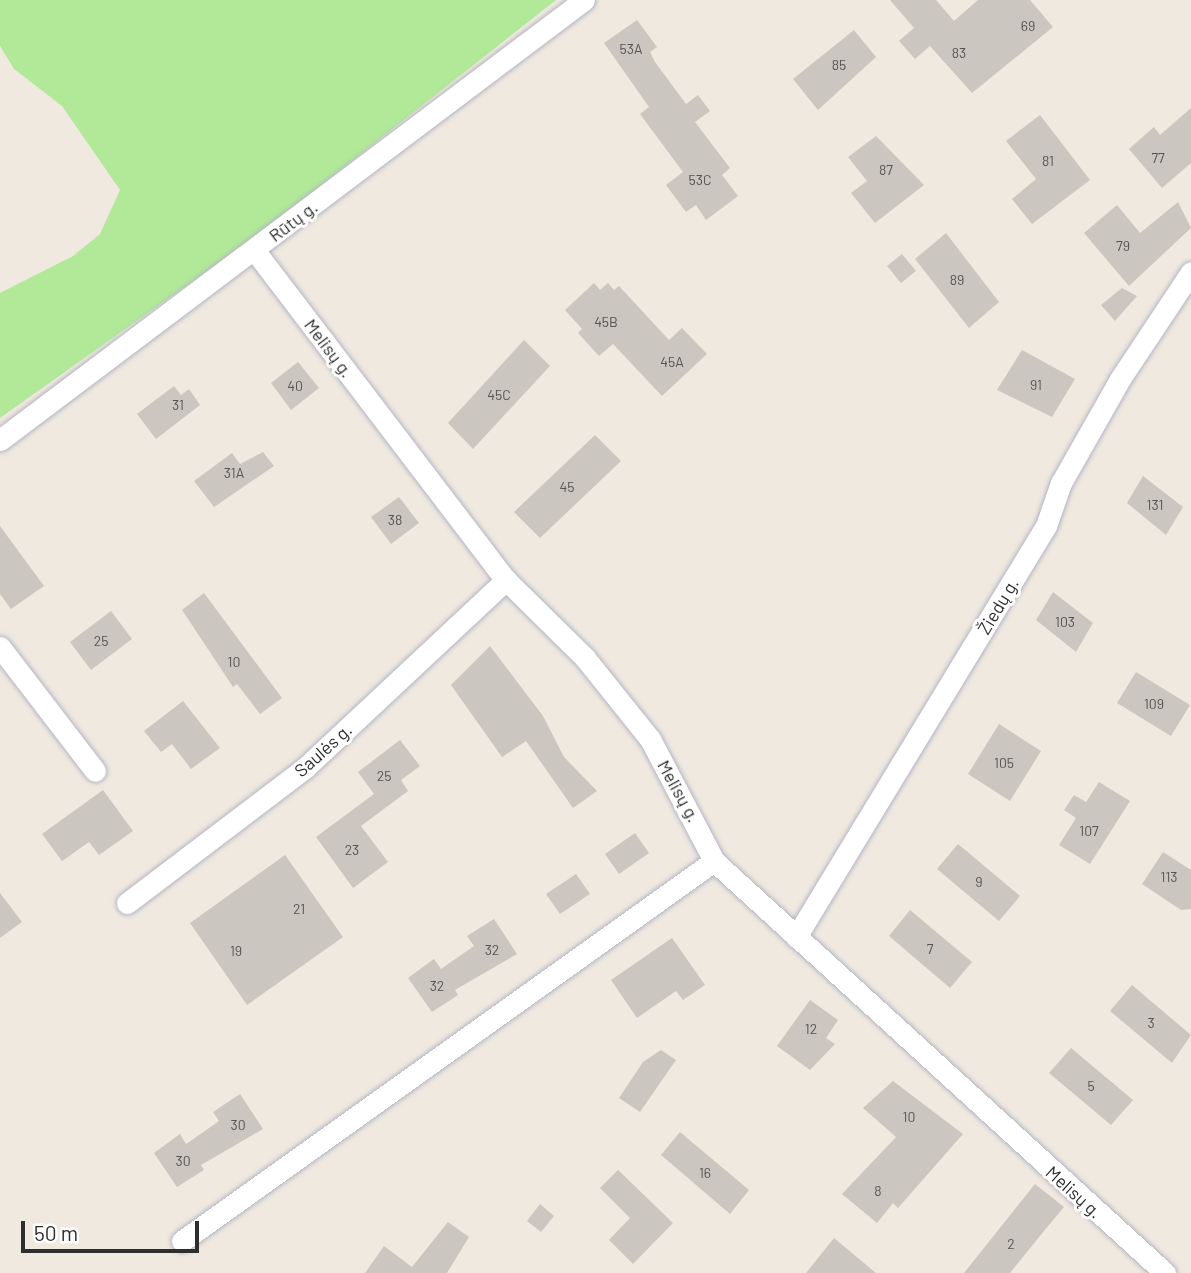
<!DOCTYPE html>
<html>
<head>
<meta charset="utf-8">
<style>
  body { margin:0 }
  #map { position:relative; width:1191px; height:1273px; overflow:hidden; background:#f0e9e0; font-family:Barlow,sans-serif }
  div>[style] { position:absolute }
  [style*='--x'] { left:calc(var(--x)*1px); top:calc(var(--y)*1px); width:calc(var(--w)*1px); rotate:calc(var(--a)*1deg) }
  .green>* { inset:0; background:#b1e999 }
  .building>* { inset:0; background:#cbc6bf }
  .roads { filter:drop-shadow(0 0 2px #b3b5c2) drop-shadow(0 0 2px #b3b5c2) }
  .street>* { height:21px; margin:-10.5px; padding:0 10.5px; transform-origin:10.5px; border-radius:10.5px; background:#fff }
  span { translate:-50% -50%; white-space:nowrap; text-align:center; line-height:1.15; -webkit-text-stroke:6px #fff; paint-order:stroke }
  .number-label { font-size:14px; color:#555452 }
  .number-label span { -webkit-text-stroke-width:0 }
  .street-label { font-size:18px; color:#2e2e2e }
  .scale { position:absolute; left:21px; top:1221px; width:178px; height:32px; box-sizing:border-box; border:4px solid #2e2e2e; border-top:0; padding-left:9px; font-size:21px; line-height:24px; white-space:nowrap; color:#2e2e2e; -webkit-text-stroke:5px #fff; paint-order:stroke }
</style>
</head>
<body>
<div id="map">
  <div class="green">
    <div style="clip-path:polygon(0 0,556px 0,259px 234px,0 418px,0 293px,73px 256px,100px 234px,120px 190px,62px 106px,14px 69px,0 46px)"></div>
  </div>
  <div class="building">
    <div style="clip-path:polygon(890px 0,936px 0,954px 21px,978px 0,1030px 0,1053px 27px,972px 93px,930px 46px,915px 59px,899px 41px,914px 28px)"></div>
    <div style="clip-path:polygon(637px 20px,657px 47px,650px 52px,655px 62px,686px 104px,698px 95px,710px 111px,695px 122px,730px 168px,722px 175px,738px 196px,706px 220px,696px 205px,686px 212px,666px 185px,683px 172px,640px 114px,649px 107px,604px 43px)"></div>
    <div style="clip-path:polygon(854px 30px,876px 57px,818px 110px,793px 79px)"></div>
    <div style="clip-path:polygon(1191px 108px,1191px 163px,1162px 188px,1129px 149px,1154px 127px,1160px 135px)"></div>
    <div style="clip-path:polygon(1040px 115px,1090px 180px,1032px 224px,1012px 199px,1036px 179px,1006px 141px)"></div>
    <div style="clip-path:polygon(876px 136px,924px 185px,875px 223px,851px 193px,867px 181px,848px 157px)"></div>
    <div style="clip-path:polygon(1178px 202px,1191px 228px,1129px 286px,1084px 233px,1117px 205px,1140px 233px)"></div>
    <div style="clip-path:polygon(946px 233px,999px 302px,969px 328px,915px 259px)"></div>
    <div style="clip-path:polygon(902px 254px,916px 271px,901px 283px,887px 266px)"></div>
    <div style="clip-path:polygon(594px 283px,600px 290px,608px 283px,614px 290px,619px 286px,669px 340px,682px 328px,707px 354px,662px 396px,613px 344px,599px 356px,578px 333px,582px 329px,565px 310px)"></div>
    <div style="clip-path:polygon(1122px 288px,1137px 296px,1115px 321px,1101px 305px)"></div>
    <div style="clip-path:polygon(524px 340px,550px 366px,473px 449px,448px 423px)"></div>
    <div style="clip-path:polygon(1022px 350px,1075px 379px,1052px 417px,997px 390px)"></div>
    <div style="clip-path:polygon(298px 362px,319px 388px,291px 410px,271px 383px)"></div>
    <div style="clip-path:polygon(174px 386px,181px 395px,189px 389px,200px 405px,156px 439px,137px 414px)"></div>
    <div style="clip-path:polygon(595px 435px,621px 461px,540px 538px,514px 512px)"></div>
    <div style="clip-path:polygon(263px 452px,274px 466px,214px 507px,194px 481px,232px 453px,240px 464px)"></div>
    <div style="clip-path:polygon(1143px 476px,1183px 507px,1166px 535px,1127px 503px)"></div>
    <div style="clip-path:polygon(399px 497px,419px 523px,391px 544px,371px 517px)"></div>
    <div style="clip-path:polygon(0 526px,44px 586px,11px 609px,0 594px)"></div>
    <div style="clip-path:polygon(1053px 592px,1093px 623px,1076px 652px,1036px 620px)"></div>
    <div style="clip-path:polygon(204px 593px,282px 698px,260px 714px,237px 684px,233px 687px,182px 610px)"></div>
    <div style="clip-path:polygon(111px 611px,132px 639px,91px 670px,70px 642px)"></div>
    <div style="clip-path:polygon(490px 646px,543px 716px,564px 757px,597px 791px,573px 808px,526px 741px,502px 757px,451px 685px)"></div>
    <div style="clip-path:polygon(1136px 672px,1190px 705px,1171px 736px,1117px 703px)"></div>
    <div style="clip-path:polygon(183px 701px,220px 748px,191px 769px,172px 744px,161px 752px,144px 731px)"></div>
    <div style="clip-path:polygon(999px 724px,1041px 751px,1010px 801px,968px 774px)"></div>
    <div style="clip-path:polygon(400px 740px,420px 766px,401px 780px,408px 791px,361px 826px,388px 862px,353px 888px,316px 837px,374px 794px,358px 772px)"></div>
    <div style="clip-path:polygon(1099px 782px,1130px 801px,1090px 864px,1059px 845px,1076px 818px,1064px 810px,1074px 795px,1086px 802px)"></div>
    <div style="clip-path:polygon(103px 790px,133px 831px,99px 855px,89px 842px,62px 861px,42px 834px)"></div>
    <div style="clip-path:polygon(635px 833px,649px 853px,619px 874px,605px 854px)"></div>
    <div style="clip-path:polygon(958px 844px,1020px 896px,999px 921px,937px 869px)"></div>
    <div style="clip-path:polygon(1163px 852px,1191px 870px,1191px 909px,1181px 910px,1142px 884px)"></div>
    <div style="clip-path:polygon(285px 855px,343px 937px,247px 1005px,190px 923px)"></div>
    <div style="clip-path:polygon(576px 874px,590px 894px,560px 914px,546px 894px)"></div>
    <div style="clip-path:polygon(0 893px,22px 922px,0 938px)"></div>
    <div style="clip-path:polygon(910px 910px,972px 962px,950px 988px,889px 936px)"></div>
    <div style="clip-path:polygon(494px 919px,517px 954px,455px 990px,458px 995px,432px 1012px,408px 978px,434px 959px,441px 969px,474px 946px,467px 936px)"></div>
    <div style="clip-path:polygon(672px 938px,705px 985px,683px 1000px,676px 991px,637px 1018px,611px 980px)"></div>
    <div style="clip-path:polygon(1132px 985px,1191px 1035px,1172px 1063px,1110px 1011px)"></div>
    <div style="clip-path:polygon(810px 1000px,838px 1020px,826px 1038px,835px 1044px,810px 1070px,777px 1046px)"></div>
    <div style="clip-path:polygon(1071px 1048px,1133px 1100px,1111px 1125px,1049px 1073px)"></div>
    <div style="clip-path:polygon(661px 1050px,676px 1060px,640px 1112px,619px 1098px,643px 1062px)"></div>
    <div style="clip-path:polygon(893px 1081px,963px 1134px,898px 1208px,893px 1203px,877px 1223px,842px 1194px,896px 1137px,863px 1108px)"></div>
    <div style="clip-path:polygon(240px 1094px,263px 1129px,201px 1165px,204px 1170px,177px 1187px,154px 1153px,180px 1134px,186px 1144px,202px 1133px,219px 1121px,213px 1112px)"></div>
    <div style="clip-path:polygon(680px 1132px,749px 1190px,730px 1214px,661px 1155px)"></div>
    <div style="clip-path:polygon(618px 1170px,673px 1223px,633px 1264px,609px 1240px,630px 1218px,600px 1188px)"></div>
    <div style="clip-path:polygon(1035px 1184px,1064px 1207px,1044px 1231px,1010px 1273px,964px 1273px)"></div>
    <div style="clip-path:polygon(540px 1204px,554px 1216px,541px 1232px,527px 1221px)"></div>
    <div style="clip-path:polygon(448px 1222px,469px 1237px,447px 1273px,365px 1273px,384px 1246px,412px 1267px)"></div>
    <div style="clip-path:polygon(834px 1238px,876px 1273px,806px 1273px)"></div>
  </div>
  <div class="roads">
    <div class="street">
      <div style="--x:255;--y:251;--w:414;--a:52.7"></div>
      <div style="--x:506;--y:580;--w:111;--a:44.6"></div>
      <div style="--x:585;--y:658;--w:104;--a:51.3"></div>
      <div style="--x:650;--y:739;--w:138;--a:62.3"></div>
      <div style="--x:714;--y:861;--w:611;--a:42.41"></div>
      <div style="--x:0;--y:440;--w:731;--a:-37"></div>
      <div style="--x:0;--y:647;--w:156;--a:52.5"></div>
      <div style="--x:127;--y:903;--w:225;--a:-37.2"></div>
      <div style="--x:306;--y:767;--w:274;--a:-43.1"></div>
      <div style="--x:796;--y:937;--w:481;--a:-58.7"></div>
      <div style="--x:1046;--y:526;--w:46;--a:-70.8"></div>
      <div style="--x:1061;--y:483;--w:120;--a:-60.4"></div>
      <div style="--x:1120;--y:379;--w:128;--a:-56.4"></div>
      <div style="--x:182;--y:1241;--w:654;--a:-35.54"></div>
    </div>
  </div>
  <div class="number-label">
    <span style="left:1028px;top:26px">69</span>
    <span style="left:631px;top:49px">53A</span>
    <span style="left:959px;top:53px">83</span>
    <span style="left:839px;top:65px">85</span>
    <span style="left:1158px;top:158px">77</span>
    <span style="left:1048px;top:161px">81</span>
    <span style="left:886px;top:170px">87</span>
    <span style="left:700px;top:180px">53C</span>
    <span style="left:1123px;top:246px">79</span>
    <span style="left:957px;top:280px">89</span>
    <span style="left:606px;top:322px">45B</span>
    <span style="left:672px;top:362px">45A</span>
    <span style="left:1036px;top:385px">91</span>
    <span style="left:295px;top:386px">40</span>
    <span style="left:499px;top:395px">45C</span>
    <span style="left:178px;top:405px">31</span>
    <span style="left:234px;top:473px">31A</span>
    <span style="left:567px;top:487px">45</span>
    <span style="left:1155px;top:505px">131</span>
    <span style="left:395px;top:520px">38</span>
    <span style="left:1065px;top:622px">103</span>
    <span style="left:101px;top:641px">25</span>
    <span style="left:234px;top:662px">10</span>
    <span style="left:1154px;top:704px">109</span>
    <span style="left:1004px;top:763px">105</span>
    <span style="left:384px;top:776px">25</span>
    <span style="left:1089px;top:831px">107</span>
    <span style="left:352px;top:850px">23</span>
    <span style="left:1169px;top:877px">113</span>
    <span style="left:979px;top:882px">9</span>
    <span style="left:299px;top:909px">21</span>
    <span style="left:930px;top:949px">7</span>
    <span style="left:492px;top:950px">32</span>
    <span style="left:236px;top:951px">19</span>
    <span style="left:437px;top:986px">32</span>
    <span style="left:1151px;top:1023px">3</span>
    <span style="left:811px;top:1029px">12</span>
    <span style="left:1091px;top:1086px">5</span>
    <span style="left:909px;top:1117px">10</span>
    <span style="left:238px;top:1125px">30</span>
    <span style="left:183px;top:1161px">30</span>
    <span style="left:705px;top:1173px">16</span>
    <span style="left:878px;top:1191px">8</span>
    <span style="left:1011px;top:1244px">2</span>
  </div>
  <div class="street-label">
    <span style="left:293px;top:221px;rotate:-37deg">Rūtų g.</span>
    <span style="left:329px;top:348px;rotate:53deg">Melisų g.</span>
    <span style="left:998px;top:606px;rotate:-59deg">Žiedų g.</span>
    <span style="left:323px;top:750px;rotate:-42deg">Saulės g.</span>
    <span style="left:679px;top:791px;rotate:61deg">Melisų g.</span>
    <span style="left:1074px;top:1192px;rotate:42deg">Melisų g.</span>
  </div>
  <div class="scale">50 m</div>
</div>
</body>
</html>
